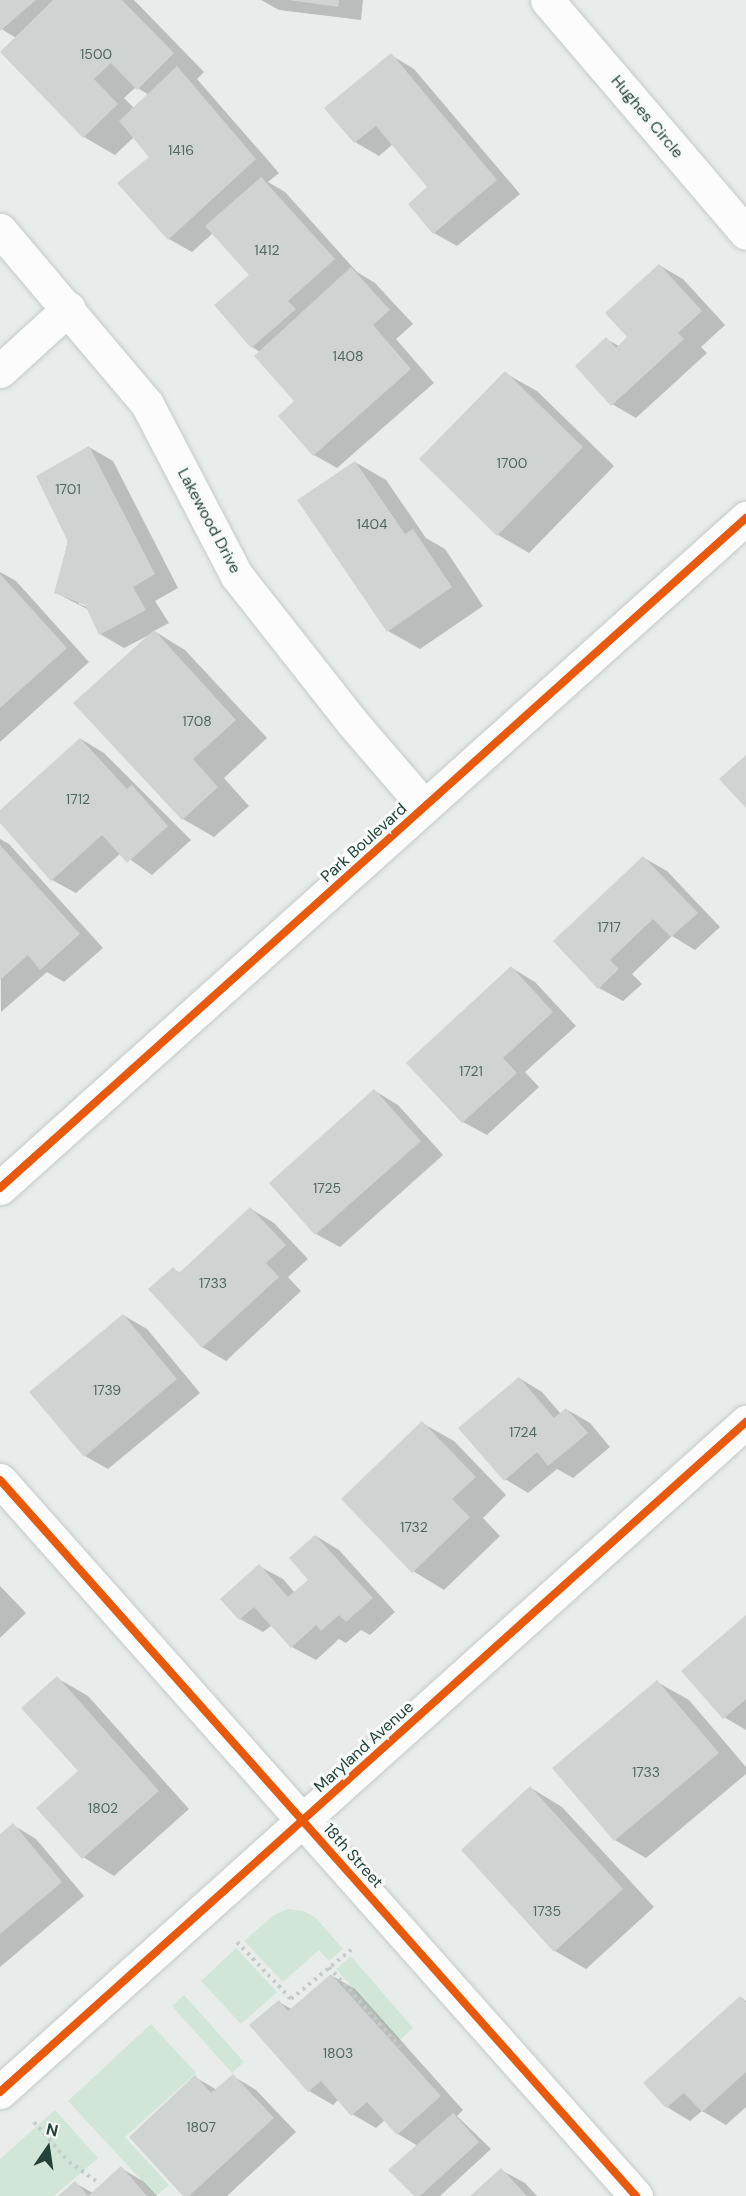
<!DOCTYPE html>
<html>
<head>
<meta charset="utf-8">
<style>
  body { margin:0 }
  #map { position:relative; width:746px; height:2196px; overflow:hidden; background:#e8edeb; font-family:"DM Sans",sans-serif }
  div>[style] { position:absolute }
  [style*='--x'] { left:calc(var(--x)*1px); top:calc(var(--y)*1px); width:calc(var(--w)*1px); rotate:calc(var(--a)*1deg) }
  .green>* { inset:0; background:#d1e6d8 }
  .shadow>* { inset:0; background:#0003 }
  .building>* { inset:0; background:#cfd4d2 }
  .path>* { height:4px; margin-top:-2px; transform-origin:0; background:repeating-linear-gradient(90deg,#c3ccca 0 3px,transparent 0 7.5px) }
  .roads { filter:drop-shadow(0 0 2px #c5cac8) drop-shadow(0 0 2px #c5cac8) }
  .street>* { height:33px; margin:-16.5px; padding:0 16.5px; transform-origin:16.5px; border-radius:16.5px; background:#fcfcfc }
  .secondary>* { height:33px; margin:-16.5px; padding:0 16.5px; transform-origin:16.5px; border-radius:16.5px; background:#fcfcfc }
  .cycleway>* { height:8px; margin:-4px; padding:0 4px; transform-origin:4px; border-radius:4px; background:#e8590c }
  span { translate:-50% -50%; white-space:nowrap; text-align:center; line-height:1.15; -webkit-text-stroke:6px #f7fbf9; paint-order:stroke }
  .number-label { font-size:14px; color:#506761 }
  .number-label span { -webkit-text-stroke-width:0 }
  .street-label { font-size:16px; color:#24423a }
  .north { position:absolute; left:18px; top:2118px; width:60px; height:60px; -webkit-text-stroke:4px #f7fbf9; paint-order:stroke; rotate:13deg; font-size:16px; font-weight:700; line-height:24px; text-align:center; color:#24423a }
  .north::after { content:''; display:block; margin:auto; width:21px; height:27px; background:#24423a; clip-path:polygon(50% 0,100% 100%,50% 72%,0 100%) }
</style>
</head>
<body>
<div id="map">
  <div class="green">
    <div style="clip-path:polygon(288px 1909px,304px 1911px,316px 1918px,343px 1949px,329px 1961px,319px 1950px,283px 1982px,244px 1941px,274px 1915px)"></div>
    <div style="clip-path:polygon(236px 1948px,277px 1992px,241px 2024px,201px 1981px)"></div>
    <div style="clip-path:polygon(351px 1956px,413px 2028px,399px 2041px,336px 1969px)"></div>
    <div style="clip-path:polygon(184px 1995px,244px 2062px,232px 2073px,172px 2006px)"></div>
    <div style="clip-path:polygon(151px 2024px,196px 2073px,125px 2137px,169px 2185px,156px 2196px,68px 2101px)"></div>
    <div style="clip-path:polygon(55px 2110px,98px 2158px,54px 2196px,0 2196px,0 2159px)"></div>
  </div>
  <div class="shadow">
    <div style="clip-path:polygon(evenodd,0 0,134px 0,204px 72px,197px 79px,279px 173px,268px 182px,285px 192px,357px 272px,375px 283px,413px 324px,396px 339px,434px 383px,337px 468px,314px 455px,296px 401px,260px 352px,252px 347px,251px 275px,213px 233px,192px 252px,169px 239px,151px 157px,134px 137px,115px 155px,84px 137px,16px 38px,0 28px,0 0,136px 87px,149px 95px,135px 109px,124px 98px,136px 87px)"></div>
    <div style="clip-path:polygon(261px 0,363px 0,361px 20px,279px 10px)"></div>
    <div style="clip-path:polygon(391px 55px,414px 69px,520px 194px,457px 246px,434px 233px,429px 188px,393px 144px,379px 156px,355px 142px)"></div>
    <div style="clip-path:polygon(659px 265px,683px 279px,725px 325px,701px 347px,707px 353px,636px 418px,612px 404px,606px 339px,619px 346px,629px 337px)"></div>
    <div style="clip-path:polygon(505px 373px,537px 391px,614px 466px,529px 553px,498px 535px)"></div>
    <div style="clip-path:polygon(evenodd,89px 447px,113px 461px,178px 588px,155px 601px,169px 623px,154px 631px,185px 650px,267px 738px,224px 778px,249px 806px,214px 837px,183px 819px,151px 634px,124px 648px,100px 634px,89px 610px,56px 593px,89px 447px,79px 601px,92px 609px,79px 604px,79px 601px)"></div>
    <div style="clip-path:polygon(355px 462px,386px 480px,426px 538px,445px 549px,483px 606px,420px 649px,388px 631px)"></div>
    <div style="clip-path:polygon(0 572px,16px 581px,89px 662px,0 742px)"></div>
    <div style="clip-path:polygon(81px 739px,104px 753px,191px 840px,152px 875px,121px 853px,76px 893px,52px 880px,0 821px,0 812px)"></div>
    <div style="clip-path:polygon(0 839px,9px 844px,103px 948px,64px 982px,47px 972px,1px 1012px)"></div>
    <div style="clip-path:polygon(644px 858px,667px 871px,720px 927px,695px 950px,672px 936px,632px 974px,642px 984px,623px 1001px,599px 988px)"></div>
    <div style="clip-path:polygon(512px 968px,535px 982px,576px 1026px,525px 1072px,539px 1087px,487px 1135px,463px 1122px)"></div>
    <div style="clip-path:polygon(375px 1091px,398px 1105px,443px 1155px,340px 1247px,316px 1234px)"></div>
    <div style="clip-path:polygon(251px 1209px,274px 1223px,308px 1259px,288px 1277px,301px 1291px,226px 1361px,202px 1347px,173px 1269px,181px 1273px)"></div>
    <div style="clip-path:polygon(123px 1315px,147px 1329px,200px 1393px,108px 1469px,85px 1456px)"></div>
    <div style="clip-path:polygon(519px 1378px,542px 1392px,561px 1414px,566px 1409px,590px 1423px,610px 1447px,573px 1478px,557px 1469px,528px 1493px,505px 1479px)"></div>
    <div style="clip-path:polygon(422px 1423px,454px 1441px,506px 1495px,483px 1518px,500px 1536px,444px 1590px,413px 1571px)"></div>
    <div style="clip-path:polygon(316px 1536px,339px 1550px,395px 1612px,370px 1635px,361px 1630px,346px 1643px,339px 1639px,316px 1660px,292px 1647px,272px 1625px,263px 1632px,240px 1619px,259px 1566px,283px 1579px,295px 1593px,310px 1580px)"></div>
    <div style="clip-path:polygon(0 1586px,26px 1613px,0 1638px)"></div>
    <div style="clip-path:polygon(746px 1617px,746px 1730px,724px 1717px)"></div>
    <div style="clip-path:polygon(57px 1678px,88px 1696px,189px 1809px,114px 1876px,83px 1857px,80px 1771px)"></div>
    <div style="clip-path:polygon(657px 1682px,689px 1700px,746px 1767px,746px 1774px,646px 1858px,615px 1840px)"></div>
    <div style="clip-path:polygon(531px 1788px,562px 1807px,654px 1907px,586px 1969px,555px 1951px)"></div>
    <div style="clip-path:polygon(13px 1825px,36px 1839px,84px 1896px,0 1967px,0 1836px)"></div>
    <div style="clip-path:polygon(331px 1975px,355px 1989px,463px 2110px,457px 2116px,491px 2149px,440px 2196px,416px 2196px,418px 2146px,398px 2134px,385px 2120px,376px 2128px,352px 2114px,339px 2099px,333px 2105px,309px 2091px,251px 2026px,279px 2002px,293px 2010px)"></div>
    <div style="clip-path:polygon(741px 1997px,746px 2001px,746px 2107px,726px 2125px,702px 2111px,690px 2121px,667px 2107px)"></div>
    <div style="clip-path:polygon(233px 2076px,256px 2090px,296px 2132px,227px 2196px,185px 2196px,195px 2077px,217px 2090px)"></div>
    <div style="clip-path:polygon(121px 2168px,144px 2182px,157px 2196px,60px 2196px,75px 2183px,93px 2193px)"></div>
    <div style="clip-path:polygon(501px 2170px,525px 2183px,537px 2196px,473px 2196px)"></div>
  </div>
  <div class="building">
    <div style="clip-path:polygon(0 0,36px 0,0 31px)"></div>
    <div style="clip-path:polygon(53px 0,122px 0,174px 53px,137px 90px,111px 63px,94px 79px,118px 104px,83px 138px,0 52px)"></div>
    <div style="clip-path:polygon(289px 0,339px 0,338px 7px)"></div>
    <div style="clip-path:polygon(391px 53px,497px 180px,433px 234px,408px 204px,427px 187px,376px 126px,354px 143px,324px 108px)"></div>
    <div style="clip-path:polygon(177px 66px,256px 159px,168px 240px,117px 183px,149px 157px,119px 121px)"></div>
    <div style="clip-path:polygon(261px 177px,335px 259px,288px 301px,296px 309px,251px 348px,214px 305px,249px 275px,205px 226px)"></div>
    <div style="clip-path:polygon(659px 264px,702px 311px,678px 333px,684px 339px,611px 406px,575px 366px,606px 337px,616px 348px,627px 337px,605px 313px)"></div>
    <div style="clip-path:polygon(351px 267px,390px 310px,373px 325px,411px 369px,313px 456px,278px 416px,294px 401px,254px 356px)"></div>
    <div style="clip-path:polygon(505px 371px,583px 447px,497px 536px,419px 459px)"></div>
    <div style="clip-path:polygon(89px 446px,155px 574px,133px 587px,146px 610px,99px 635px,85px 605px,54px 593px,68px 542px,36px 476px)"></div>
    <div style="clip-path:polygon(355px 461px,405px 534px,413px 529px,452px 587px,387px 632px,297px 500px)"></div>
    <div style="clip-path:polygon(0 574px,67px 648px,0 708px)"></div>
    <div style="clip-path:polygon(154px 630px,236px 720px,193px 759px,218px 787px,182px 820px,73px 703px)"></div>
    <div style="clip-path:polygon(80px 738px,127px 789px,132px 785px,168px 826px,127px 863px,102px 835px,51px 881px,0 823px,0 810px)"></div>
    <div style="clip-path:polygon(746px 755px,746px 808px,719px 779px)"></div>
    <div style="clip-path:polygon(0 845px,80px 934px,40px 970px,28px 955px,0 980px)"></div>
    <div style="clip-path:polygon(643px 856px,698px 913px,671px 937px,653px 919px,610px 960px,619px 969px,598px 989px,553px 941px)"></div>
    <div style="clip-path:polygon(511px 966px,553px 1012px,503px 1058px,517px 1073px,462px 1123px,406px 1063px)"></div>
    <div style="clip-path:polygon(374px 1089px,421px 1141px,315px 1235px,269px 1183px)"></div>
    <div style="clip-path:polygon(250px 1207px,286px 1245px,266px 1263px,279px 1277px,202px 1348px,148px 1289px,173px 1267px,179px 1273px)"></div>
    <div style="clip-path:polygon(123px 1314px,177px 1379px,84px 1457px,29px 1392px)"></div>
    <div style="clip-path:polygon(519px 1377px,554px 1418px,566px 1408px,588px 1433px,548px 1466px,537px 1452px,504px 1481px,458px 1428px)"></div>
    <div style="clip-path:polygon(422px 1421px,476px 1477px,452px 1499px,470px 1517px,412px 1573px,341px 1499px)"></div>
    <div style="clip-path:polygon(315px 1535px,373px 1598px,346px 1622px,339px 1615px,321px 1631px,316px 1625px,291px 1648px,254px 1607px,239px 1620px,220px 1599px,259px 1564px,288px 1597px,308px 1580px,289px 1558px)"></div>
    <div style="clip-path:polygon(746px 1615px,746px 1699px,723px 1719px,681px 1671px)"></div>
    <div style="clip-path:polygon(57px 1676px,159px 1791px,82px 1859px,36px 1808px,78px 1771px,21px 1708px)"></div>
    <div style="clip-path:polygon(657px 1680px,719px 1753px,614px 1841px,552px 1768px)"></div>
    <div style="clip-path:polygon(530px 1786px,623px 1889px,554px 1952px,461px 1850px)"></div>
    <div style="clip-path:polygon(13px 1823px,62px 1882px,0 1934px,0 1834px)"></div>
    <div style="clip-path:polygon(331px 1974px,441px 2096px,397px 2135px,367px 2102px,351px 2116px,321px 2081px,308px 2092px,249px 2025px,279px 2000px,288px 2011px)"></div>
    <div style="clip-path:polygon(740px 1996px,746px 2002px,746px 2072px,702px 2112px,684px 2093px,666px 2108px,643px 2083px)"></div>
    <div style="clip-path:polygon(233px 2074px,274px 2118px,189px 2196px,183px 2196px,129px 2137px,195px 2075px,211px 2093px)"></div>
    <div style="clip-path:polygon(453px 2113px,479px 2142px,420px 2196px,414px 2196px,388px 2170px)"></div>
    <div style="clip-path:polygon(121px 2166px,147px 2196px,58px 2196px,75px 2181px,88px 2196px)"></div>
    <div style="clip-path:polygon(501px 2168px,527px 2196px,470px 2196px)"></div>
  </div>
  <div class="path">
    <div style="--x:237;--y:1942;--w:79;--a:46.5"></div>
    <div style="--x:291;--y:1999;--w:79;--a:-39.3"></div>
    <div style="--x:329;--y:1967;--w:107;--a:48.4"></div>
    <div style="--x:34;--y:2122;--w:53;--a:48.8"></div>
    <div style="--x:69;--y:2162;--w:33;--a:35"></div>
  </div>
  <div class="roads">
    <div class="street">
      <div style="--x:547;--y:0;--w:306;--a:49.5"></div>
      <div style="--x:0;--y:230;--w:228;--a:49.8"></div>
      <div style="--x:147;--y:404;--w:194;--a:62.4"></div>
      <div style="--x:237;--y:576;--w:184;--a:51.8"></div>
      <div style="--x:351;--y:721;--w:113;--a:49.3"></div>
      <div style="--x:0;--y:371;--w:93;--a:-42.4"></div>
      <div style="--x:0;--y:1480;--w:958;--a:48.39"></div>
      <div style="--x:0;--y:2092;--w:1003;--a:-41.93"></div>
    </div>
    <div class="secondary">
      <div style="--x:0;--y:1188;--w:1003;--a:-41.93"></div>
    </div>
  </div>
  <div class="cycleway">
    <div style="--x:0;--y:1188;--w:1003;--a:-41.93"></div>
    <div style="--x:0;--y:1480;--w:958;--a:48.39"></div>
    <div style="--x:0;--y:2092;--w:1003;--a:-41.93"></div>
  </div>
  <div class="number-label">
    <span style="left:96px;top:54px">1500</span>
    <span style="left:181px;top:150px">1416</span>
    <span style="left:267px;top:250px">1412</span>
    <span style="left:348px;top:356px">1408</span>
    <span style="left:512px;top:463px">1700</span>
    <span style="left:68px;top:489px">1701</span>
    <span style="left:372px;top:524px">1404</span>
    <span style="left:197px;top:721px">1708</span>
    <span style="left:78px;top:799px">1712</span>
    <span style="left:609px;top:927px">1717</span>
    <span style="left:471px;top:1071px">1721</span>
    <span style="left:327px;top:1188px">1725</span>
    <span style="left:213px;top:1283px">1733</span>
    <span style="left:107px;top:1390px">1739</span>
    <span style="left:523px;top:1432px">1724</span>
    <span style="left:414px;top:1527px">1732</span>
    <span style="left:646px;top:1772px">1733</span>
    <span style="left:103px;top:1808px">1802</span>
    <span style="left:547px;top:1911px">1735</span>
    <span style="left:338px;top:2053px">1803</span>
    <span style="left:201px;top:2127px">1807</span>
  </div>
  <div class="street-label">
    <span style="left:647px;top:117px;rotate:50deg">Hughes Circle</span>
    <span style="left:209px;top:521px;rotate:62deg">Lakewood Drive</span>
    <span style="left:364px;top:843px;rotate:-42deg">Park Boulevard</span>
    <span style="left:364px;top:1747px;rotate:-42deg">Maryland Avenue</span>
    <span style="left:353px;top:1856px;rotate:48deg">18th Street</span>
  </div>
  <div class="north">N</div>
</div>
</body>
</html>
